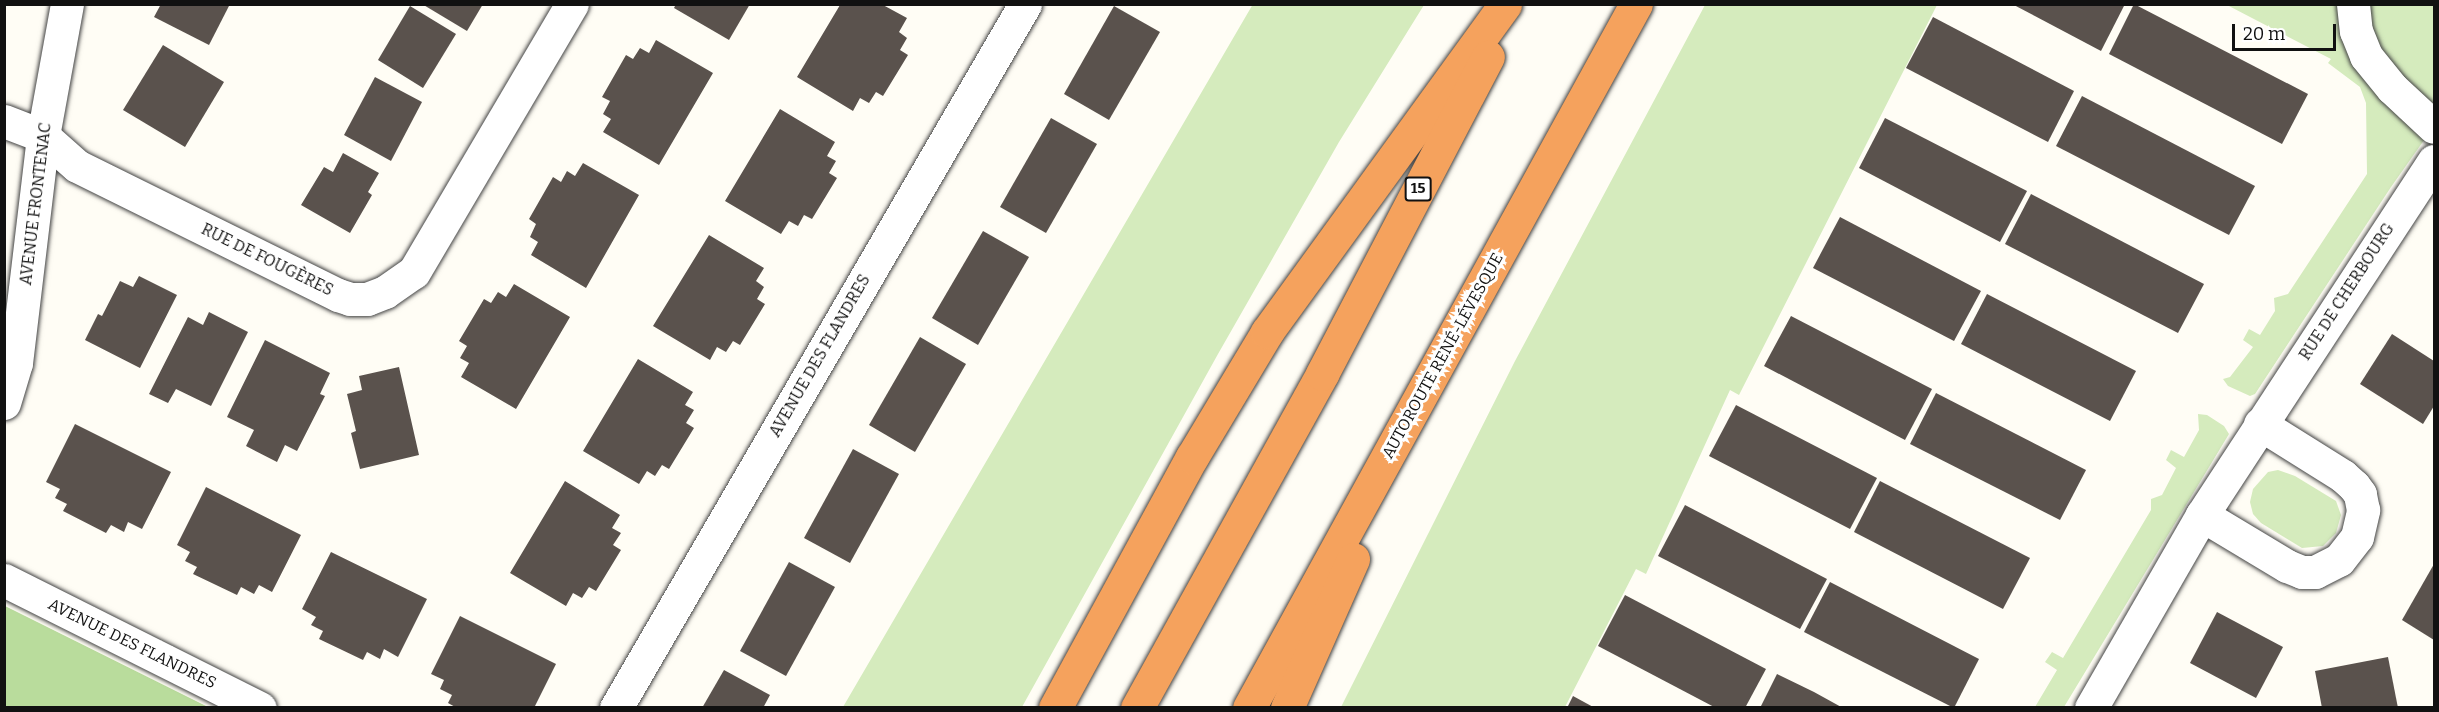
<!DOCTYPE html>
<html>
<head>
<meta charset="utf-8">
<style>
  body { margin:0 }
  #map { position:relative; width:2439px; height:712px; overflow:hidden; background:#fffdf5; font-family:Bitter,serif }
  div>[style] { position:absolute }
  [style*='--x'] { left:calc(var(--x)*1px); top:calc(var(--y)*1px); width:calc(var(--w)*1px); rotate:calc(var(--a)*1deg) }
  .green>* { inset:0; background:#d5ebbd }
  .forest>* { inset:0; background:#b9dc9c }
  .building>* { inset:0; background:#5a524d }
  .roads { filter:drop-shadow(0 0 2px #444) drop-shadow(0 0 2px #444) }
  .minor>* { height:33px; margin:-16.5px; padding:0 16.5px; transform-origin:16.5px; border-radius:16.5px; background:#fff }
  .highway>* { height:33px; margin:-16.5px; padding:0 16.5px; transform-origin:16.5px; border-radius:16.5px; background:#f5a25d }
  span { translate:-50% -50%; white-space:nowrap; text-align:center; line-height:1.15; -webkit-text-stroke:6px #fff; paint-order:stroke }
  .shield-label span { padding:2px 4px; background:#fff; border:2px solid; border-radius:4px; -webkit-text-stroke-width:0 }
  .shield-label { font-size:15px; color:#111; font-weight:700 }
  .street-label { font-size:16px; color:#111 }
  .frame { position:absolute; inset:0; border:6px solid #111; pointer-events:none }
  .scale { position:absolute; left:2232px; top:24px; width:104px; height:27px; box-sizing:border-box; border:3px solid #111; border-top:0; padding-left:8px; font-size:18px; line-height:21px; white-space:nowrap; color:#111; -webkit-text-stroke:4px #fff; paint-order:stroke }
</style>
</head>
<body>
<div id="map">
  <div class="green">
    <div style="clip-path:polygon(1253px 4px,1424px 5px,1339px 142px,1218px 354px,1022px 707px,843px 707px)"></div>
    <div style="clip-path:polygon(1705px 5px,1937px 5px,1739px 395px,1730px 390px,1646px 574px,1636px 569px,1565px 707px,1341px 707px,1515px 361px)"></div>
    <div style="clip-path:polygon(2227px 5px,2434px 5px,2434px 126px,2391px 187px,2255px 394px,2250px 396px,2228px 386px,2223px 379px,2230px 377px,2253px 347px,2243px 340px,2249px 329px,2260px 335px,2275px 311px,2274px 298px,2288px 294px,2367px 174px,2366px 103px,2360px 87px,2328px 63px,2331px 59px)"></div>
    <div style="clip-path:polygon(2198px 414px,2207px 415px,2224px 426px,2229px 434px,2064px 707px,2035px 707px,2057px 670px,2045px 662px,2052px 652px,2063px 658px,2151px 510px,2151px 499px,2162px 495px,2176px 468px,2166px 460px,2171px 450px,2184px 457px,2199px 430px)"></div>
    <div style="clip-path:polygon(2278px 470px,2295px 476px,2336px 501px,2341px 515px,2336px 533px,2323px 546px,2302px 548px,2261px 523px,2253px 514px,2250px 502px,2253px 489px,2268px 472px)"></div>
  </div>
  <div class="forest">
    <div style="clip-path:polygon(4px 606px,5px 606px,208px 707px,5px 707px)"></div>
  </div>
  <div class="building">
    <div style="clip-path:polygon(161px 4px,230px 4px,209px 45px,154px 17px)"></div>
    <div style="clip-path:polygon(422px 4px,483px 4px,467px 31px)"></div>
    <div style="clip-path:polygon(676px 4px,750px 4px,729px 40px,674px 8px)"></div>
    <div style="clip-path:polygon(2012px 4px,2125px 4px,2101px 51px)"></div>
    <div style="clip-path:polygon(2134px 4px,2308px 94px,2282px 144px,2109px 54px)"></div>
    <div style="clip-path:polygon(840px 5px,883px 5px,907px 18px,899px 32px,907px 38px,900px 50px,908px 55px,883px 96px,876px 92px,869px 103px,860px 98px,853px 111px,797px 77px)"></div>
    <div style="clip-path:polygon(410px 6px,456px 34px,423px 88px,378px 60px)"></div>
    <div style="clip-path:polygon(1114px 6px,1160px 32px,1109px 120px,1064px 94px)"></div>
    <div style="clip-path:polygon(1933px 17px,2074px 91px,2048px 142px,1906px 68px)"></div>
    <div style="clip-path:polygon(656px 40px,713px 73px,659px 165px,603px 132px,611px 119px,603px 114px,610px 101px,602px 97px,626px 55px,633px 59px,640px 48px,649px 53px)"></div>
    <div style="clip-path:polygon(163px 45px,224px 82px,185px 147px,123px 110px)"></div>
    <div style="clip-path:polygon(375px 77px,422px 102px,391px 161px,344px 135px)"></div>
    <div style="clip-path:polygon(2082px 96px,2255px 186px,2229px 235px,2056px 146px)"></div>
    <div style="clip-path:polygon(780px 109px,835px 142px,827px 156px,836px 161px,829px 173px,837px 178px,812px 219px,804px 215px,798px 226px,789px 221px,781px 234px,725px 201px)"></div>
    <div style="clip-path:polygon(1051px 118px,1097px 144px,1046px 233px,1000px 207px)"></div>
    <div style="clip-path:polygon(1885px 118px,2027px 191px,2000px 242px,1859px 168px)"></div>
    <div style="clip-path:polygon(343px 153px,379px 173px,368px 192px,372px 195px,350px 233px,301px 205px,324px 167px,333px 172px)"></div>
    <div style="clip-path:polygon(583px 163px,639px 195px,586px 288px,531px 255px,538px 242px,530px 237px,536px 224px,529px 219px,553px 177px,561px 182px,567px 171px,575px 176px)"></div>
    <div style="clip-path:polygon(2031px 194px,2204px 284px,2178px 333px,2005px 244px)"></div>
    <div style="clip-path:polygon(1840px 217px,1981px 291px,1954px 341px,1813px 268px)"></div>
    <div style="clip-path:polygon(983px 231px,1029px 257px,978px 345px,932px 318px)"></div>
    <div style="clip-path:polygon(709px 235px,764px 268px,756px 281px,764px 287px,757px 299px,765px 304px,740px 345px,733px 341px,726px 352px,717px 347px,710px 360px,653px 326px)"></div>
    <div style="clip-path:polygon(139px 276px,177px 295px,140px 368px,85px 340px,98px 314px,102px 316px,120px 281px,133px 287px)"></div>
    <div style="clip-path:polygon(514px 284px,570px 317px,516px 409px,461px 377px,469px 363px,460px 358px,467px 346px,459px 341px,484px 299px,491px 303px,498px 292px,506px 297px)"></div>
    <div style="clip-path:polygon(1987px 294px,2136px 371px,2110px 421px,1961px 344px)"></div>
    <div style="clip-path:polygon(209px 312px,248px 332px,211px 406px,176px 389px,168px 403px,149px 394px,188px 317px,203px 325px)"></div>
    <div style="clip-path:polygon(1791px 316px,1932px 389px,1905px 440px,1764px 366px)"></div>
    <div style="clip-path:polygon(2392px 334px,2434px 361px,2434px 406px,2423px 424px,2360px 384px)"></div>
    <div style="clip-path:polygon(920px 337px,966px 364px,915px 452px,869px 425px)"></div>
    <div style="clip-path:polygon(265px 340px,330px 373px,320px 394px,325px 396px,297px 451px,285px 445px,277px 462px,246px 446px,254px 430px,227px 417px)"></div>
    <div style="clip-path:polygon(638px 359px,693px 392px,685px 405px,694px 410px,686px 423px,694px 428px,669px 469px,662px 465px,655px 476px,647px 471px,639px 484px,583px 451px)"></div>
    <div style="clip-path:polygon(399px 367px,419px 455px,360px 469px,351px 433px,356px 431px,347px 394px,362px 390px,359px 376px)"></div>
    <div style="clip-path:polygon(1936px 393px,2086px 470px,2060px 520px,1910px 444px)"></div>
    <div style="clip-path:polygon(1736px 405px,1877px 478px,1850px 529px,1709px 456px)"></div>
    <div style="clip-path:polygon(75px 424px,171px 472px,142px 529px,128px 522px,124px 532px,111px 525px,106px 533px,63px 511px,67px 504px,55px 498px,60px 489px,46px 482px)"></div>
    <div style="clip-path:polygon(853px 449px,899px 474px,850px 563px,804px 538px)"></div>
    <div style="clip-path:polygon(565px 481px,620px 515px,612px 528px,621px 533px,613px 545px,621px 550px,596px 591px,589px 587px,582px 598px,573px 593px,566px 606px,510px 573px)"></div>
    <div style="clip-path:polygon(1880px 481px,2030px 558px,2003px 609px,1854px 532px)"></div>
    <div style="clip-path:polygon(206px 487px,301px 535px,272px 592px,259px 585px,254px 594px,241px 587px,237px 595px,193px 574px,197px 567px,185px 561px,190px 552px,177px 545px)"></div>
    <div style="clip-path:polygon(1685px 505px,1827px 579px,1800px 629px,1658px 556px)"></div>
    <div style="clip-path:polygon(331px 552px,427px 599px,398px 657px,384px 649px,380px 659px,367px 652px,363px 660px,319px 639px,323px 631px,311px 625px,316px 617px,302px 609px)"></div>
    <div style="clip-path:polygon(789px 562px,835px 587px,786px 676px,740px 651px)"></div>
    <div style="clip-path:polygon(2434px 564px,2434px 640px,2402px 620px)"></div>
    <div style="clip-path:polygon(1830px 582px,1979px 659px,1954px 708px,1804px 632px)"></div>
    <div style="clip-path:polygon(1625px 595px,1766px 669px,1745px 708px,1716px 708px,1598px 646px)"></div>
    <div style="clip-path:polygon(2217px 612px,2283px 647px,2256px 698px,2190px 663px)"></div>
    <div style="clip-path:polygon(460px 616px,556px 664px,534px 708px,457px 708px,448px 703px,452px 695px,440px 689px,444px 680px,431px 674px)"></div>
    <div style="clip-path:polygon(2388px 657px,2398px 708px,2322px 708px,2315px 671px)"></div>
    <div style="clip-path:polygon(724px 670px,770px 695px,763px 708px,702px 708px)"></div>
    <div style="clip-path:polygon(1777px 674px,1814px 692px,1843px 708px,1760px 708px)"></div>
    <div style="clip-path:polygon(1573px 696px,1595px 708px,1567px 708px)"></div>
  </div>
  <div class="roads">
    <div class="minor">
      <div style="--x:2353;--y:4;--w:27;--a:84"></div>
      <div style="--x:2356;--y:31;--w:27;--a:68"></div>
      <div style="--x:2366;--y:56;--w:41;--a:50.9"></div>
      <div style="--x:2392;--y:88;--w:57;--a:42.9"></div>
      <div style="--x:4;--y:121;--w:42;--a:21"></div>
      <div style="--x:43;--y:136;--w:45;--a:41.4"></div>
      <div style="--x:77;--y:166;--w:291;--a:26.3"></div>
      <div style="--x:338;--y:295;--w:13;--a:18"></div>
      <div style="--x:350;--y:299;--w:17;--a:0"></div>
      <div style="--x:367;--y:299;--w:19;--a:-21"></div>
      <div style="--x:385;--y:292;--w:35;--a:-35"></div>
      <div style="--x:414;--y:272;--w:311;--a:-59.5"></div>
      <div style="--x:4;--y:403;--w:42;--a:-73.3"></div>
      <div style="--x:16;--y:363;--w:229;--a:-83.2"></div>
      <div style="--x:43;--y:136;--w:134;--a:-79.7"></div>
      <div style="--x:2202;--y:515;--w:99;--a:31"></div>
      <div style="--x:2287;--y:566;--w:16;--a:22"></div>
      <div style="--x:2302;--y:572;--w:13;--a:0"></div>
      <div style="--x:2315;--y:572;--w:27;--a:-27"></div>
      <div style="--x:2339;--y:560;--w:29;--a:-52"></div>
      <div style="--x:2357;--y:537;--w:28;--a:-77"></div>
      <div style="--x:2363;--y:510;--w:16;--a:-101"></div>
      <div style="--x:2360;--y:494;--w:10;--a:-127"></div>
      <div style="--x:2354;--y:486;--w:15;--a:-138"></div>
      <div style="--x:2343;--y:476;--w:98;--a:-147.9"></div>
      <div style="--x:4;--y:580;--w:286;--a:26.6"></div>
      <div style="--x:616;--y:708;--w:814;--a:-59.84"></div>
      <div style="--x:2091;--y:708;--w:223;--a:-60.1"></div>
      <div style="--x:2202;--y:515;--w:423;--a:-56.8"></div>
    </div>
    <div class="highway">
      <div style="--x:1055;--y:708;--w:286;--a:-61.4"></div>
      <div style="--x:1192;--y:457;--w:146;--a:-59"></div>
      <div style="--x:1267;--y:332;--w:405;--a:-54"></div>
      <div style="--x:1137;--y:708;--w:382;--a:-61"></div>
      <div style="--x:1322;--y:374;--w:358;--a:-62.4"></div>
      <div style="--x:1249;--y:708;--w:803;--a:-61.2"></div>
      <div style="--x:1287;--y:708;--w:163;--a:-66.1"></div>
    </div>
  </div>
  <div class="shield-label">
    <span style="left:1418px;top:189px">15</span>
  </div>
  <div class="street-label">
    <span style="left:36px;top:204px;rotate:-83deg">AVENUE FRONTENAC</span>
    <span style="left:267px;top:260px;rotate:26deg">RUE DE FOUGÈRES</span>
    <span style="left:2347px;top:292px;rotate:-57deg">RUE DE CHERBOURG</span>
    <span style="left:820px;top:356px;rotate:-60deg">AVENUE DES FLANDRES</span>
    <span style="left:1443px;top:356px;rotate:-61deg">AUTOROUTE RENÉ-LÉVESQUE</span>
    <span style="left:132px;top:644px;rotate:26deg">AVENUE DES FLANDRES</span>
  </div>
  <div class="frame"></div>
  <div class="scale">20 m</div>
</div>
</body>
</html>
